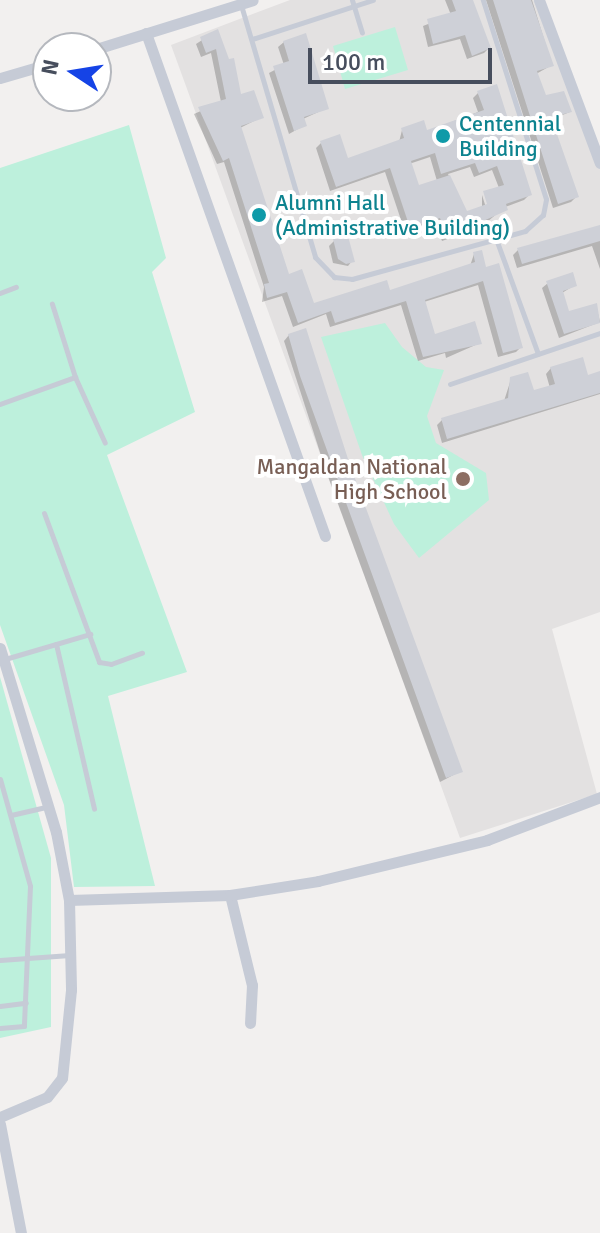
<!DOCTYPE html>
<html>
<head>
<meta charset="utf-8">
<style>
  body { margin:0 }
  #map { position:relative; width:600px; height:1233px; overflow:hidden; background:#f2f0ef; font-family:Signika,sans-serif }
  div>[style] { position:absolute }
  [style*='--x'] { left:calc(var(--x)*1px); top:calc(var(--y)*1px); width:calc(var(--w)*1px); rotate:calc(var(--a)*1deg) }
  .education>* { inset:0; background:#e3e1e1 }
  .green>* { inset:0; background:#bdf0dc }
  .shadow>* { inset:0; background:#0003 }
  .building>* { inset:0; background:#ced0d7 }
  .lane>* { height:5px; margin:-2.5px; padding:0 2.5px; transform-origin:2.5px; border-radius:2.5px; background:#c6cbd6 }
  .street>* { height:11px; margin:-5.5px; padding:0 5.5px; transform-origin:5.5px; border-radius:5.5px; background:#c6cbd6 }
  .dots>* { width:22px; height:22px; translate:-50% -50%; box-sizing:border-box; border:4px solid #fff; border-radius:50% }
  span { translate:-50% -50%; white-space:nowrap; text-align:center; line-height:1.15; -webkit-text-stroke:8px #fff; paint-order:stroke }
  .culture-label { font-size:22px; color:#0d838f }
  .left { translate:0 -50%; text-align:left }
  .education-label { font-size:22px; color:#785e54 }
  .right { translate:-100% -50%; text-align:right }
  .north { position:absolute; left:32px; top:32px; width:80px; height:80px; box-sizing:border-box; background:#fff; border:2px solid #b5b8be; border-radius:50%; rotate:282deg; font-size:22px; font-weight:700; line-height:32px; text-align:center; color:#474e5d }
  .north::after { content:''; display:block; margin:auto; width:28px; height:36px; background:#1543e6; clip-path:polygon(50% 0,100% 100%,50% 72%,0 100%) }
  .scale { position:absolute; left:308px; top:48px; width:184px; height:36px; box-sizing:border-box; border:4px solid #474e5d; border-top:0; padding-left:10px; font-size:24px; line-height:28px; white-space:nowrap; color:#474e5d; -webkit-text-stroke:6px #fff; paint-order:stroke }
</style>
</head>
<body>
<div id="map">
  <div class="education">
    <div style="clip-path:polygon(290px 0,537px 0,600px 166px,600px 612px,552px 629px,597px 794px,460px 838px,171px 45px)"></div>
  </div>
  <div class="green">
    <div style="clip-path:polygon(395px 27px,408px 70px,345px 89px,333px 46px)"></div>
    <div style="clip-path:polygon(129px 125px,166px 258px,152px 272px,195px 412px,107px 455px,187px 672px,108px 696px,155px 886px,74px 887px,64px 805px,0 625px,0 168px)"></div>
    <div style="clip-path:polygon(385px 323px,402px 347px,426px 367px,444px 370px,427px 416px,436px 443px,486px 473px,489px 500px,419px 558px,394px 524px,362px 455px,321px 337px)"></div>
    <div style="clip-path:polygon(0 677px,51px 858px,51px 1027px,0 1038px)"></div>
  </div>
  <div class="shadow">
    <div style="clip-path:polygon(445px 0,471px 0,489px 48px,484px 53px,467px 59px,460px 39px,428px 47px,423px 26px,451px 15px)"></div>
    <div style="clip-path:polygon(486px 0,532px 0,552px 65px,536px 74px,544px 98px,570px 112px,550px 120px,576px 197px,571px 202px,553px 208px)"></div>
    <div style="clip-path:polygon(216px 31px,240px 97px,262px 117px,240px 128px,287px 276px,313px 305px,389px 292px,470px 266px,474px 254px,521px 347px,516px 352px,498px 357px,478px 285px,424px 302px,434px 337px,480px 343px,446px 358px,445px 353px,418px 361px,401px 305px,330px 327px,326px 314px,293px 327px,282px 296px,262px 302px,264px 287px,224px 162px,217px 164px,194px 114px,221px 102px,211px 53px,201px 57px,196px 44px)"></div>
    <div style="clip-path:polygon(284px 42px,327px 108px,303px 119px,305px 125px,289px 134px,269px 73px,284px 65px,278px 47px)"></div>
    <div style="clip-path:polygon(evenodd,478px 93px,530px 194px,524px 200px,505px 207px,481px 227px,442px 241px,435px 222px,405px 232px,385px 172px,330px 191px,316px 148px,321px 143px,347px 160px,399px 142px,402px 130px,425px 132px,478px 112px,473px 98px,478px 93px,430px 157px,437px 181px,417px 187px,409px 164px,430px 157px,478px 93px,470px 167px,474px 177px,492px 170px,499px 188px,488px 214px,482px 195px,482px 208px,466px 214px,448px 174px,470px 167px)"></div>
    <div style="clip-path:polygon(600px 226px,600px 269px,592px 246px,517px 268px,513px 255px,518px 250px)"></div>
    <div style="clip-path:polygon(334px 241px,352px 261px,348px 266px,333px 263px,329px 246px)"></div>
    <div style="clip-path:polygon(548px 283px,575px 285px,562px 293px,568px 314px,596px 305px,600px 322px,559px 338px,542px 288px)"></div>
    <div style="clip-path:polygon(289px 335px,347px 462px,461px 771px,440px 782px,327px 474px,284px 341px)"></div>
    <div style="clip-path:polygon(551px 368px,587px 378px,600px 374px,600px 394px,442px 443px,437px 425px,442px 420px,504px 401px,511px 379px,532px 393px,550px 388px,546px 374px)"></div>
  </div>
  <div class="building">
    <div style="clip-path:polygon(452px 0,473px 0,491px 48px,472px 56px,465px 35px,433px 44px,427px 19px,456px 11px)"></div>
    <div style="clip-path:polygon(493px 0,531px 0,554px 66px,537px 71px,546px 95px,564px 91px,572px 112px,551px 117px,579px 197px,558px 204px)"></div>
    <div style="clip-path:polygon(218px 29px,229px 59px,234px 58px,241px 94px,254px 90px,264px 118px,241px 126px,289px 274px,302px 269px,314px 303px,387px 280px,390px 290px,475px 262px,473px 252px,482px 250px,486px 267px,499px 263px,523px 348px,503px 353px,483px 281px,425px 300px,435px 334px,475px 321px,482px 344px,423px 357px,406px 301px,335px 323px,331px 311px,298px 323px,287px 292px,267px 298px,264px 284px,269px 283px,229px 158px,223px 161px,198px 107px,226px 99px,216px 49px,206px 53px,200px 37px)"></div>
    <div style="clip-path:polygon(306px 33px,329px 109px,304px 117px,307px 126px,294px 131px,273px 66px,289px 61px,283px 41px)"></div>
    <div style="clip-path:polygon(evenodd,497px 84px,532px 195px,506px 204px,508px 210px,447px 237px,440px 218px,410px 228px,390px 168px,336px 187px,320px 141px,340px 134px,348px 158px,404px 138px,401px 128px,424px 120px,427px 130px,484px 110px,477px 91px,497px 84px,435px 153px,441px 174px,475px 163px,479px 173px,497px 166px,504px 185px,483px 191px,487px 204px,467px 211px,450px 175px,419px 185px,411px 161px,435px 153px)"></div>
    <div style="clip-path:polygon(600px 225px,600px 241px,522px 264px,517px 248px)"></div>
    <div style="clip-path:polygon(348px 236px,355px 262px,346px 264px,338px 259px,333px 239px)"></div>
    <div style="clip-path:polygon(573px 272px,577px 286px,563px 291px,569px 311px,597px 303px,600px 323px,564px 334px,546px 281px)"></div>
    <div style="clip-path:polygon(306px 328px,349px 462px,463px 772px,446px 778px,300px 376px,288px 334px)"></div>
    <div style="clip-path:polygon(583px 357px,588px 375px,600px 371px,600px 393px,447px 439px,441px 418px,508px 398px,510px 377px,528px 372px,534px 390px,555px 384px,550px 367px)"></div>
  </div>
  <div class="lane">
    <div style="--x:352;--y:0;--w:34;--a:73"></div>
    <div style="--x:241;--y:5;--w:263;--a:73.6"></div>
    <div style="--x:315;--y:257;--w:28;--a:46"></div>
    <div style="--x:334;--y:277;--w:18;--a:6"></div>
    <div style="--x:352;--y:279;--w:180;--a:-15.5"></div>
    <div style="--x:525;--y:231;--w:24;--a:-42"></div>
    <div style="--x:543;--y:215;--w:16;--a:-79"></div>
    <div style="--x:546;--y:199;--w:209;--a:-107.6"></div>
    <div style="--x:252;--y:39;--w:127;--a:-17.9"></div>
    <div style="--x:496;--y:239;--w:122;--a:69.9"></div>
    <div style="--x:0;--y:293;--w:17;--a:-21"></div>
    <div style="--x:75;--y:377;--w:72;--a:65.6"></div>
    <div style="--x:450;--y:384;--w:158;--a:-18.8"></div>
    <div style="--x:0;--y:404;--w:80;--a:-19.8"></div>
    <div style="--x:75;--y:377;--w:77;--a:-107.5"></div>
    <div style="--x:44;--y:513;--w:159;--a:69.7"></div>
    <div style="--x:99;--y:662;--w:12;--a:9"></div>
    <div style="--x:111;--y:664;--w:33;--a:-20"></div>
    <div style="--x:56;--y:644;--w:169;--a:77"></div>
    <div style="--x:5;--y:659;--w:89;--a:-16.4"></div>
    <div style="--x:0;--y:779;--w:111;--a:74.3"></div>
    <div style="--x:30;--y:886;--w:140;--a:92.5"></div>
    <div style="--x:24;--y:1026;--w:24;--a:175"></div>
    <div style="--x:11;--y:815;--w:39;--a:-13"></div>
    <div style="--x:0;--y:960;--w:70;--a:-4.1"></div>
    <div style="--x:0;--y:1006;--w:26;--a:-7"></div>
  </div>
  <div class="street">
    <div style="--x:539;--y:0;--w:174;--a:69.5"></div>
    <div style="--x:146;--y:33;--w:534;--a:70.41"></div>
    <div style="--x:96;--y:49;--w:164;--a:-17.3"></div>
    <div style="--x:0;--y:78;--w:50;--a:-16.3"></div>
    <div style="--x:0;--y:648;--w:192;--a:73.1"></div>
    <div style="--x:56;--y:832;--w:69;--a:79.2"></div>
    <div style="--x:69;--y:900;--w:90;--a:88.7"></div>
    <div style="--x:71;--y:990;--w:88;--a:95.8"></div>
    <div style="--x:62;--y:1078;--w:24;--a:128"></div>
    <div style="--x:47;--y:1097;--w:51;--a:156.9"></div>
    <div style="--x:230;--y:895;--w:93;--a:76.3"></div>
    <div style="--x:252;--y:985;--w:38;--a:93"></div>
    <div style="--x:69;--y:900;--w:161;--a:-1.8"></div>
    <div style="--x:230;--y:895;--w:89;--a:-9"></div>
    <div style="--x:318;--y:881;--w:174;--a:-13.6"></div>
    <div style="--x:487;--y:840;--w:121;--a:-20.8"></div>
    <div style="--x:0;--y:1124;--w:111;--a:79.1"></div>
  </div>
  <div class="dots">
    <div style="left:443px;top:136px;background:#0f9aa8"></div>
    <div style="left:259px;top:215px;background:#0f9aa8"></div>
    <div style="left:463px;top:479px;background:#8d6e63"></div>
  </div>
  <div class="culture-label">
    <span class="left" style="left:459px;top:136px">Centennial<br>Building</span>
    <span class="left" style="left:275px;top:215px">Alumni Hall<br>(Administrative Building)</span>
  </div>
  <div class="education-label">
    <span class="right" style="left:447px;top:479px">Mangaldan National<br>High School</span>
  </div>
  <div class="north">N</div>
  <div class="scale">100 m</div>
</div>
</body>
</html>
